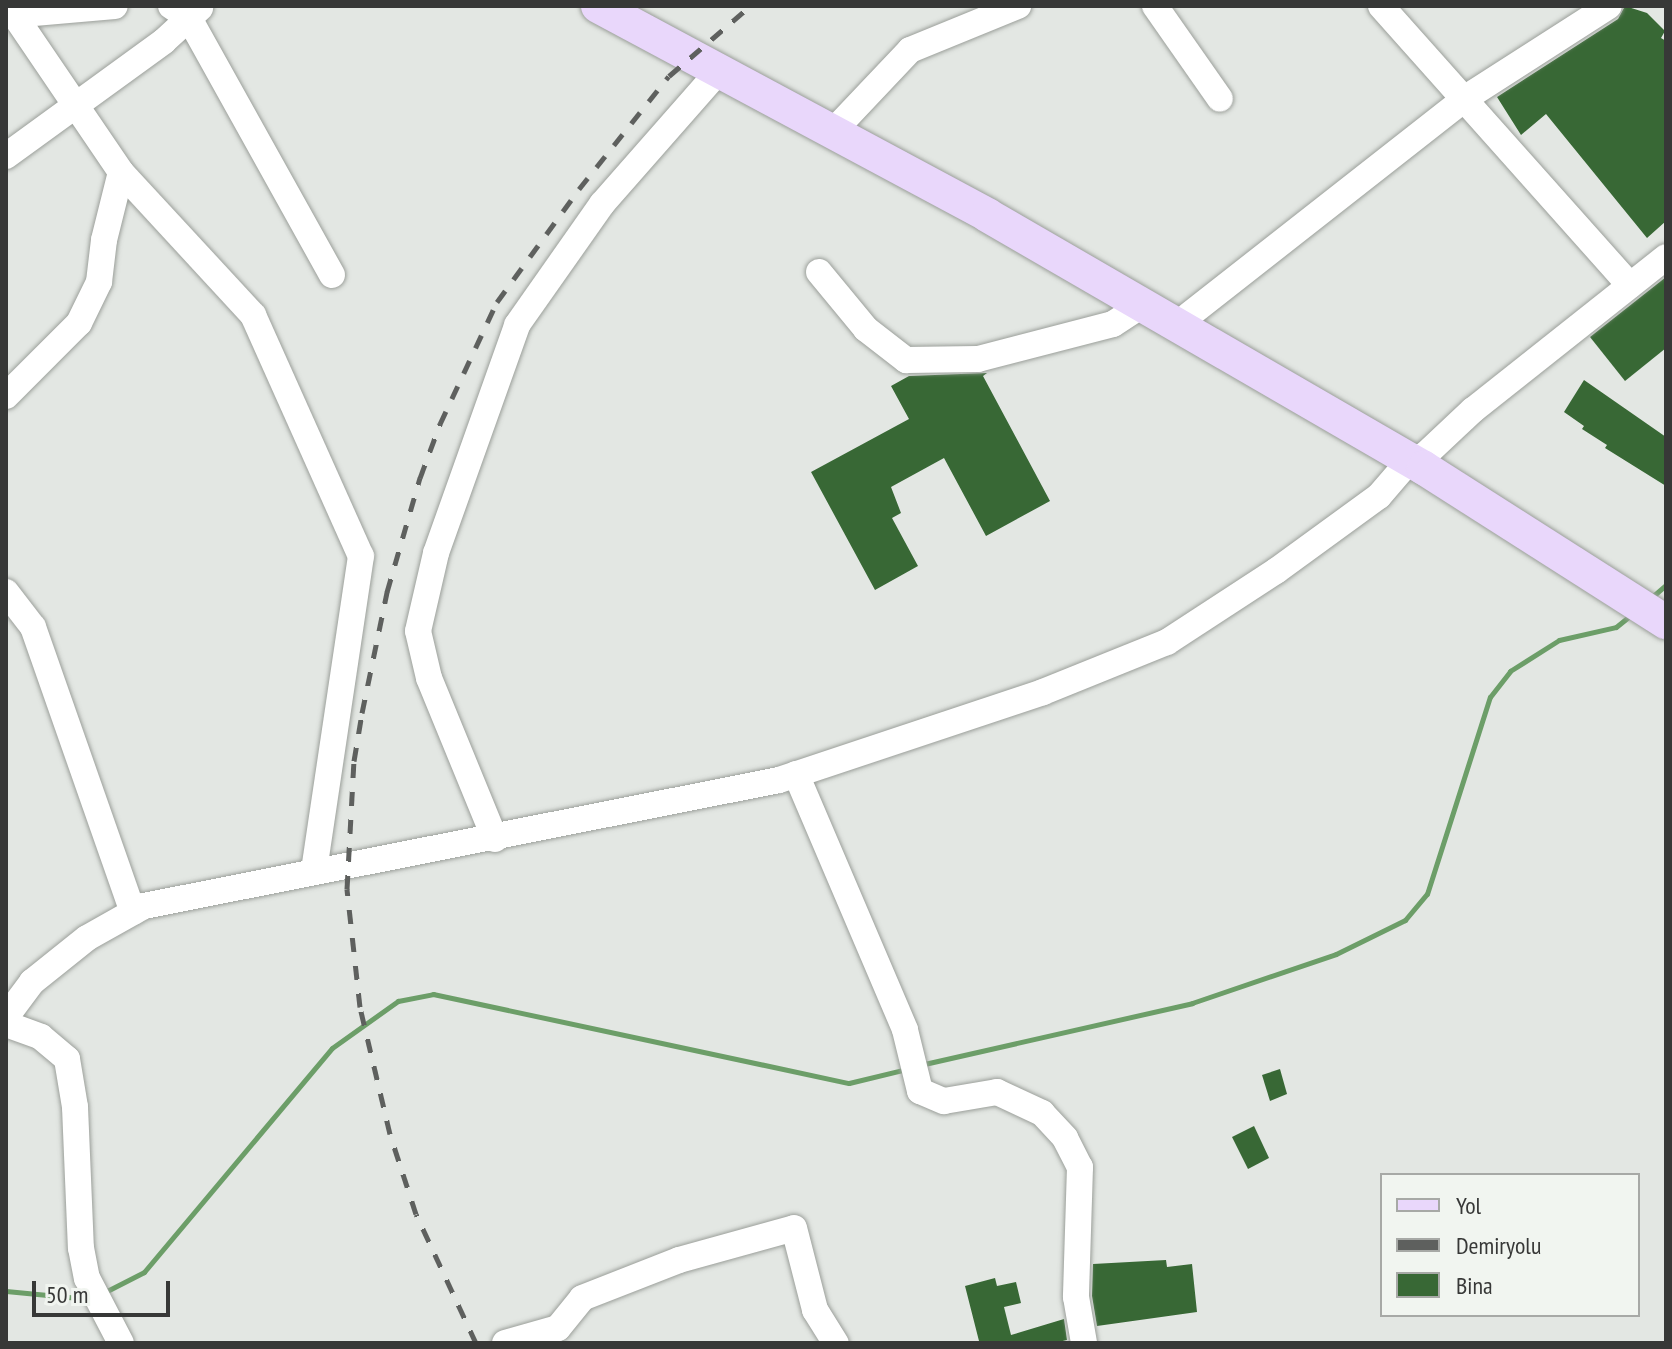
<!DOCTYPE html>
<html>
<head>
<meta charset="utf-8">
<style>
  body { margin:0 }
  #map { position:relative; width:1672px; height:1349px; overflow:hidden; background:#e3e7e3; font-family:"PT Sans Narrow",sans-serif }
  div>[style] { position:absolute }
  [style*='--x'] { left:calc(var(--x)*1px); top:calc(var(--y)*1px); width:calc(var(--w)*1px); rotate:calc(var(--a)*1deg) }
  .stream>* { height:5px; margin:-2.5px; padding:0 2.5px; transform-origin:2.5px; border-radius:2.5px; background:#6c9e68 }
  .building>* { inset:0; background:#386835 }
  .roads { filter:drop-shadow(0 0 2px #9b9f9a) drop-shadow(0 0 2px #9b9f9a) }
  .minor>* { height:26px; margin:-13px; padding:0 13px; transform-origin:13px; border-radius:13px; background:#fff }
  .major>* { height:34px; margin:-17px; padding:0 17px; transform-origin:17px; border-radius:17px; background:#e9d7fb }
  .rail>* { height:5px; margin-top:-2.5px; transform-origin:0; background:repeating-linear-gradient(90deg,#5e605e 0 14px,transparent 0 28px) }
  span { translate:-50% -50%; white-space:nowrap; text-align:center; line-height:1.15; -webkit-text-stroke:8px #f1f5f0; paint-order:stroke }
  .frame { position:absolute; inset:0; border:8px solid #373837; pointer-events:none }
  .legend { position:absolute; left:1380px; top:1173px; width:260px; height:144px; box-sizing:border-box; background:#f1f5f0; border:2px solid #a7a9a6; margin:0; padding:10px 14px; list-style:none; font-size:24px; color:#373837 }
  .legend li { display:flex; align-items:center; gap:16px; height:40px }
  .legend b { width:40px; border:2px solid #a7a9a6 }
  .scale { position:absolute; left:32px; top:1281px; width:138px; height:36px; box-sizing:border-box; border:4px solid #373837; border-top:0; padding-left:10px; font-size:24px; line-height:28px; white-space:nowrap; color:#373837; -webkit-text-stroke:6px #f1f5f0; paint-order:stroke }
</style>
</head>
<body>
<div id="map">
  <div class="stream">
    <div style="--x:1652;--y:597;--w:18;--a:-41"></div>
    <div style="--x:920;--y:1065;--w:279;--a:-12.8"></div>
    <div style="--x:1192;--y:1003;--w:152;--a:-18.8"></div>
    <div style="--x:1336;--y:954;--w:77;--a:-26.2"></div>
    <div style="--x:1405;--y:920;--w:34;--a:-50"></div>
    <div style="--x:1427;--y:894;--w:207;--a:-72.3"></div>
    <div style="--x:1490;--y:697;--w:33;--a:-52"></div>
    <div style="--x:1510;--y:671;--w:58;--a:-32.3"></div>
    <div style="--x:1559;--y:640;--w:58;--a:-12.8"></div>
    <div style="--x:1616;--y:627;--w:21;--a:-39"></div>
    <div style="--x:6;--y:1291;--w:83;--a:5.5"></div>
    <div style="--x:105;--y:1292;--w:44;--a:-27.1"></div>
    <div style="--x:144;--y:1272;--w:292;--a:-50"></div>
    <div style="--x:332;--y:1048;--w:81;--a:-35.5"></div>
    <div style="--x:398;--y:1001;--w:36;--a:-11"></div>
    <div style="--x:433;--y:994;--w:425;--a:12.1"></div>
    <div style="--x:849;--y:1083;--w:60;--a:-13.6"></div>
  </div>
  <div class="building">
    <div style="clip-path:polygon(1625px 6px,1647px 13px,1665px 31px,1661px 38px,1666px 41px,1666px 221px,1647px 238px,1546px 114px,1521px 135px,1497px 97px,1618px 19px)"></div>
    <div style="clip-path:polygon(1666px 277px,1666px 348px,1625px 381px,1590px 337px)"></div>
    <div style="clip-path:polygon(987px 373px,983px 376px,1050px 501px,986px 536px,944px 458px,891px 487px,901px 513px,892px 518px,918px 566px,875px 590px,811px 472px,909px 419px,891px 386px,909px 376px)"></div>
    <div style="clip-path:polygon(1584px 380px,1666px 437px,1666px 486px,1605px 448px,1607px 445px,1582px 429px,1584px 426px,1564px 412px)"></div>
    <div style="clip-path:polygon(1280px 1069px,1287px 1094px,1270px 1101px,1262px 1075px)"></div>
    <div style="clip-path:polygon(1254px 1126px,1269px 1158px,1248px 1169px,1232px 1137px)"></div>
    <div style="clip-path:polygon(1166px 1260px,1167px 1267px,1192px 1264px,1197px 1312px,1097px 1326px,1092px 1296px,1093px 1264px)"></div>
    <div style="clip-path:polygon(995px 1278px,997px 1286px,1016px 1282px,1021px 1303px,1004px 1307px,1011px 1335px,1064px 1319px,1067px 1340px,1054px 1343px,979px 1341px,965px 1286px)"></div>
  </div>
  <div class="roads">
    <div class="minor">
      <div style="--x:28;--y:6;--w:16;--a:142"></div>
      <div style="--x:15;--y:16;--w:189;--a:55.8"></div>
      <div style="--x:121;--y:172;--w:195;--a:47.3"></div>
      <div style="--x:253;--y:315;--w:264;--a:65.9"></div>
      <div style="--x:361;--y:556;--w:317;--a:98.5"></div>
      <div style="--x:171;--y:6;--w:22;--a:34"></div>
      <div style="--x:189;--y:18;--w:294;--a:60.9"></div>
      <div style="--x:1155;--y:6;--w:113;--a:55"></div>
      <div style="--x:1381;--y:6;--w:374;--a:48.3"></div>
      <div style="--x:11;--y:15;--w:104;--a:-4.9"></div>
      <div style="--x:841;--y:123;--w:100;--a:-46.6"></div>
      <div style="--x:910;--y:50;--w:117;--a:-22.2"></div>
      <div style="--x:6;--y:156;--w:195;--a:-36"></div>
      <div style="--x:164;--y:41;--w:49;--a:-42.5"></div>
      <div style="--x:819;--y:272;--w:74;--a:50.5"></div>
      <div style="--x:866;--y:329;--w:51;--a:37.8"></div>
      <div style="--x:906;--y:360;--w:72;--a:-0.8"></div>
      <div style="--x:978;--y:359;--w:139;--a:-14.5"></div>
      <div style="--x:1113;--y:324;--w:35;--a:-33"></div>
      <div style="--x:1189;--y:315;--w:350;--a:-38.1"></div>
      <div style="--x:1464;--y:99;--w:172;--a:-32.7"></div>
      <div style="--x:6;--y:396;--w:103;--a:-45"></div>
      <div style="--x:79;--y:323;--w:46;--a:-64"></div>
      <div style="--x:99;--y:282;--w:42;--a:-83.2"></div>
      <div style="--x:104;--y:240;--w:70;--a:-76"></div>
      <div style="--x:6;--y:592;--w:44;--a:52.4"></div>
      <div style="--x:33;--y:627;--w:302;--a:70.7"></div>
      <div style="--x:796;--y:774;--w:278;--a:66.9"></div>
      <div style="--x:905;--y:1030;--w:63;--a:76.2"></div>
      <div style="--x:920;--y:1091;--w:26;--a:23"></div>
      <div style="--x:944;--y:1101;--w:54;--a:-9.6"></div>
      <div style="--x:997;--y:1092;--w:50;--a:25"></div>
      <div style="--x:1042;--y:1113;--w:34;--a:47"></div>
      <div style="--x:1065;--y:1138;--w:33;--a:63"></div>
      <div style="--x:1080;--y:1167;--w:130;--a:91.8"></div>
      <div style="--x:1076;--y:1297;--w:47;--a:80.1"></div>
      <div style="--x:495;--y:839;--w:174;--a:-112.3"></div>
      <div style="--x:429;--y:678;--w:48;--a:-103.2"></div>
      <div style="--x:418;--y:631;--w:80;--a:-77"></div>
      <div style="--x:436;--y:553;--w:242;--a:-70.4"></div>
      <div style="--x:517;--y:325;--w:148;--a:-54.9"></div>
      <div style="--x:602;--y:204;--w:174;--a:-48.7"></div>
      <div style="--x:6;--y:1017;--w:44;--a:-53.4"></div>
      <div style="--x:32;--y:982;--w:70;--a:-38.7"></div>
      <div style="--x:87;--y:938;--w:65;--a:-29.3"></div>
      <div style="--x:144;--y:906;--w:647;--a:-11.22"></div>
      <div style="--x:779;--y:780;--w:278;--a:-18.4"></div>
      <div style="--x:1043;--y:692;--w:134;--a:-22"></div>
      <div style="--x:1167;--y:642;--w:130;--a:-33.1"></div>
      <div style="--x:1276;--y:571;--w:127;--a:-36.1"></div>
      <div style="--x:1379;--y:496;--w:48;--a:-49.3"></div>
      <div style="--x:1410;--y:460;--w:16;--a:-18"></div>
      <div style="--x:1425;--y:455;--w:66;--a:-43.2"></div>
      <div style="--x:1473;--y:410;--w:246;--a:-38.4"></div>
      <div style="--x:6;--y:1024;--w:37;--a:20"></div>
      <div style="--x:41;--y:1037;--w:34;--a:40"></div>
      <div style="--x:67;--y:1059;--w:49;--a:80.5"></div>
      <div style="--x:75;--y:1107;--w:141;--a:87.6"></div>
      <div style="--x:81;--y:1248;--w:31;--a:79"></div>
      <div style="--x:87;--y:1278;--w:73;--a:62.4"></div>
      <div style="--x:505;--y:1343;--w:55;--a:-15.8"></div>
      <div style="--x:558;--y:1328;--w:38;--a:-51"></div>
      <div style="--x:582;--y:1298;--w:104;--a:-21.4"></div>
      <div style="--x:679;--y:1260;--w:119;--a:-15.5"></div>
      <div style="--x:794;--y:1228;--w:85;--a:75.6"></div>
      <div style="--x:815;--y:1310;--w:39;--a:58"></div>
    </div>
    <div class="major">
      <div style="--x:598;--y:6;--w:442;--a:28.2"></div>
      <div style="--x:987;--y:215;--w:505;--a:30.07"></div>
      <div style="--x:1424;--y:468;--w:287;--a:32.5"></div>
    </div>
  </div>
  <div class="rail">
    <div style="--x:476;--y:1343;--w:142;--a:-114.9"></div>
    <div style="--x:416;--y:1214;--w:84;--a:-108"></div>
    <div style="--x:390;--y:1134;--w:130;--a:-103.3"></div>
    <div style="--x:360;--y:1007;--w:119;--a:-96.3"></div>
    <div style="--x:347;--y:889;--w:128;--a:-86.9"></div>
    <div style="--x:354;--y:761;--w:49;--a:-80.5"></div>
    <div style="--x:362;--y:713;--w:124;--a:-78.3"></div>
    <div style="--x:387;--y:592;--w:119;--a:-73.9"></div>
    <div style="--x:420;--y:478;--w:58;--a:-69.7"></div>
    <div style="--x:440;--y:424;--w:135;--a:-65"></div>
    <div style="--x:497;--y:302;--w:140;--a:-54"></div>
    <div style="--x:579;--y:189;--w:144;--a:-51.5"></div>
    <div style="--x:669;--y:76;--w:107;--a:-40.8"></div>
  </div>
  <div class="frame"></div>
  <ul class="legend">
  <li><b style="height:10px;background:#e9d7fb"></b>Yol</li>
  <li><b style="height:10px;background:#5e605e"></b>Demiryolu</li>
  <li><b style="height:22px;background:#386835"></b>Bina</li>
  </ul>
  <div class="scale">50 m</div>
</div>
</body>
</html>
